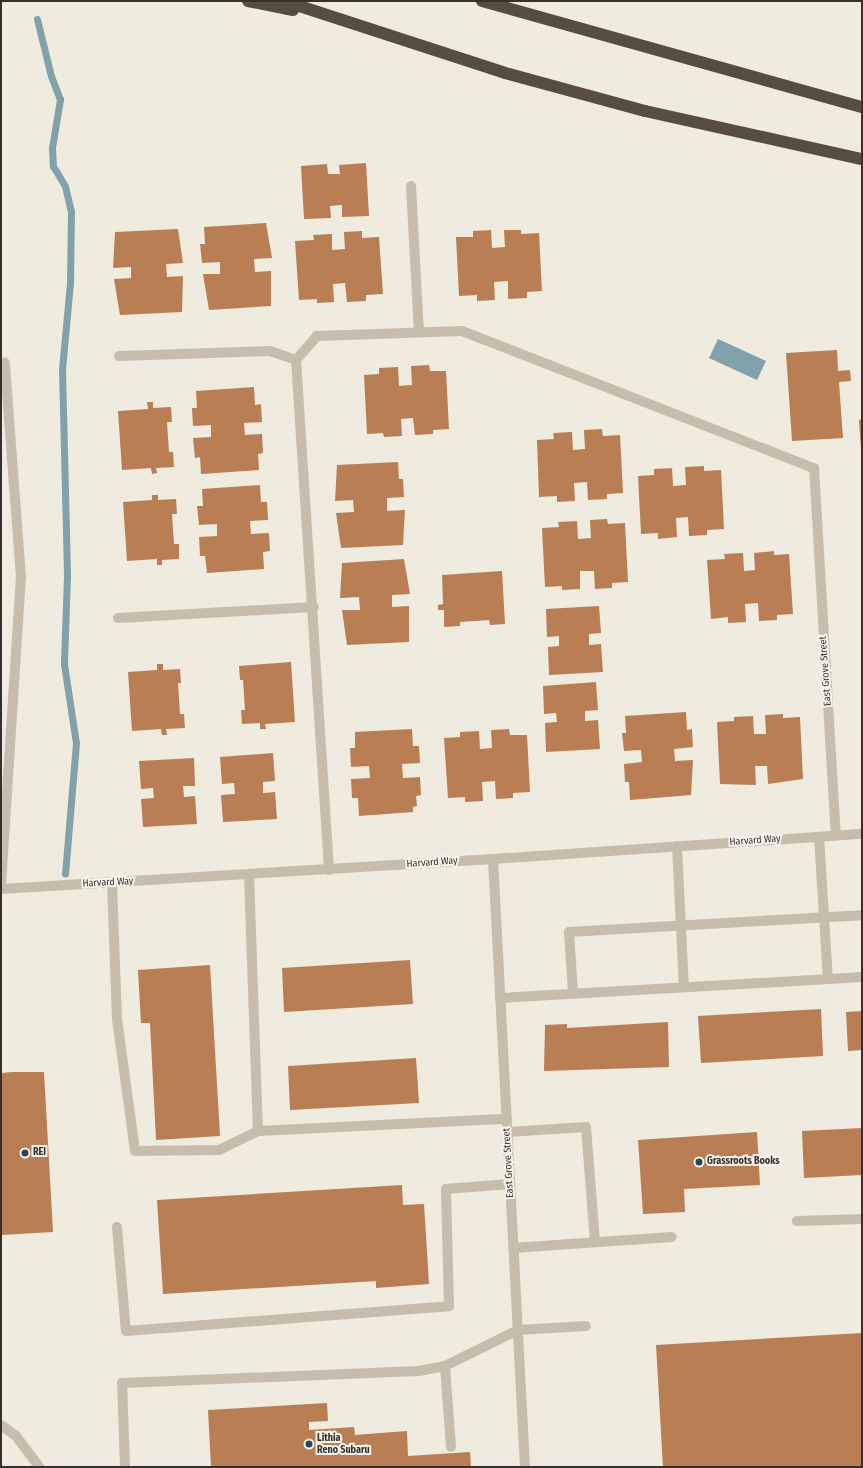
<!DOCTYPE html>
<html>
<head>
<meta charset="utf-8">
<style>
  body { margin:0 }
  #map { position:relative; width:863px; height:1468px; overflow:hidden; background:#f0ebdf; font-family:"Fira Sans Condensed",sans-serif }
  div>[style] { position:absolute }
  [style*='--x'] { left:calc(var(--x)*1px); top:calc(var(--y)*1px); width:calc(var(--w)*1px); rotate:calc(var(--a)*1deg) }
  .water>* { inset:0; background:#81a2aa }
  .stream>* { height:7px; margin:-3.5px; padding:0 3.5px; transform-origin:3.5px; border-radius:3.5px; background:#81a2aa }
  .building>* { inset:0; background:#b97e54 }
  .service>* { height:10px; margin:-5px; padding:0 5px; transform-origin:5px; border-radius:5px; background:#c7bdac }
  .minor>* { height:10px; margin:-5px; padding:0 5px; transform-origin:5px; border-radius:5px; background:#c7bdac }
  .tertiary>* { height:10px; margin:-5px; padding:0 5px; transform-origin:5px; border-radius:5px; background:#c7bdac }
  .motorway>* { height:12px; margin:-6px; padding:0 6px; transform-origin:6px; border-radius:6px; background:#564c42 }
  .dots>* { width:11px; height:11px; translate:-50% -50%; box-sizing:border-box; border:2px solid #f8f4eb; border-radius:50% }
  span { translate:-50% -50%; white-space:nowrap; text-align:center; line-height:1.15; -webkit-text-stroke:4px #f8f4eb; paint-order:stroke }
  .street-label { font-size:10px; color:#36302a }
  .poi-label { font-size:10px; color:#36302a; font-weight:700 }
  .left { translate:0 -50%; text-align:left }
  .frame { position:absolute; inset:0; border:2px solid #36302a; pointer-events:none }
</style>
</head>
<body>
<div id="map">
  <div class="water">
    <div style="clip-path:polygon(718px 339px,766px 361px,757px 380px,709px 358px)"></div>
  </div>
  <div class="stream">
    <div style="--x:37;--y:19;--w:59;--a:76.2"></div>
    <div style="--x:51;--y:76;--w:25;--a:69"></div>
    <div style="--x:60;--y:99;--w:50;--a:99.3"></div>
    <div style="--x:52;--y:148;--w:18;--a:87"></div>
    <div style="--x:53;--y:166;--w:23;--a:59"></div>
    <div style="--x:65;--y:186;--w:26;--a:77"></div>
    <div style="--x:71;--y:211;--w:72;--a:90.8"></div>
    <div style="--x:70;--y:283;--w:86;--a:95.3"></div>
    <div style="--x:62;--y:369;--w:207;--a:88.6"></div>
    <div style="--x:67;--y:576;--w:88;--a:92"></div>
    <div style="--x:64;--y:664;--w:80;--a:81.4"></div>
    <div style="--x:76;--y:743;--w:131;--a:94.8"></div>
  </div>
  <div class="building">
    <div style="clip-path:polygon(366px 163px,369px 216px,342px 217px,342px 205px,330px 206px,331px 218px,304px 219px,301px 166px,327px 164px,328px 174px,340px 174px,339px 165px)"></div>
    <div style="clip-path:polygon(266px 223px,272px 258px,254px 259px,255px 272px,271px 271px,271px 306px,209px 310px,203px 274px,220px 274px,220px 262px,202px 263px,200px 244px,205px 244px,204px 227px)"></div>
    <div style="clip-path:polygon(178px 229px,183px 263px,166px 264px,167px 277px,183px 276px,182px 312px,120px 315px,114px 279px,131px 278px,131px 267px,113px 268px,115px 232px)"></div>
    <div style="clip-path:polygon(491px 230px,492px 248px,505px 247px,504px 230px,521px 230px,521px 234px,539px 233px,542px 291px,527px 292px,527px 298px,508px 299px,508px 281px,494px 282px,495px 300px,477px 301px,477px 295px,459px 296px,456px 237px,473px 237px,473px 231px)"></div>
    <div style="clip-path:polygon(362px 231px,362px 238px,379px 237px,383px 294px,366px 295px,366px 301px,347px 302px,345px 283px,333px 284px,334px 302px,317px 303px,317px 299px,299px 300px,295px 241px,314px 240px,313px 235px,332px 234px,332px 250px,345px 249px,344px 232px)"></div>
    <div style="clip-path:polygon(837px 350px,838px 371px,850px 370px,851px 381px,839px 382px,843px 438px,792px 441px,786px 353px)"></div>
    <div style="clip-path:polygon(429px 365px,430px 371px,446px 371px,449px 429px,433px 430px,433px 434px,415px 435px,413px 418px,401px 419px,402px 436px,384px 437px,383px 433px,367px 434px,364px 375px,379px 374px,379px 368px,398px 367px,399px 386px,412px 385px,411px 366px)"></div>
    <div style="clip-path:polygon(254px 387px,255px 405px,261px 404px,262px 422px,244px 423px,245px 435px,262px 434px,263px 453px,258px 454px,259px 470px,201px 474px,200px 457px,195px 458px,193px 438px,211px 437px,211px 425px,193px 426px,192px 408px,197px 408px,196px 391px)"></div>
    <div style="clip-path:polygon(147px 402px,153px 402px,153px 408px,171px 407px,172px 422px,167px 422px,169px 452px,173px 452px,174px 467px,156px 468px,157px 473px,152px 474px,151px 468px,122px 470px,118px 411px,148px 409px)"></div>
    <div style="clip-path:polygon(862px 419px,862px 448px,861px 448px,859px 420px)"></div>
    <div style="clip-path:polygon(602px 429px,603px 436px,620px 435px,623px 493px,607px 494px,607px 499px,588px 500px,587px 482px,574px 483px,575px 501px,557px 502px,557px 496px,539px 497px,537px 440px,554px 439px,553px 433px,572px 432px,573px 450px,585px 449px,584px 430px)"></div>
    <div style="clip-path:polygon(398px 462px,399px 479px,403px 479px,404px 497px,387px 498px,387px 511px,405px 510px,403px 545px,341px 548px,336px 513px,354px 512px,353px 500px,335px 501px,337px 465px)"></div>
    <div style="clip-path:polygon(704px 466px,704px 471px,721px 470px,724px 529px,707px 530px,707px 535px,689px 536px,688px 517px,676px 518px,677px 537px,658px 539px,658px 533px,641px 534px,638px 476px,654px 475px,654px 469px,672px 468px,673px 486px,686px 485px,685px 467px)"></div>
    <div style="clip-path:polygon(260px 485px,261px 502px,267px 502px,268px 520px,250px 521px,251px 534px,269px 533px,270px 551px,263px 552px,264px 569px,207px 573px,205px 556px,200px 556px,199px 537px,217px 536px,217px 524px,199px 525px,197px 506px,203px 506px,202px 489px)"></div>
    <div style="clip-path:polygon(152px 495px,158px 495px,158px 500px,176px 499px,177px 514px,172px 514px,174px 544px,179px 544px,179px 559px,162px 560px,162px 565px,157px 565px,157px 559px,127px 561px,123px 502px,152px 500px)"></div>
    <div style="clip-path:polygon(607px 519px,608px 524px,625px 523px,628px 582px,612px 583px,612px 588px,595px 589px,594px 571px,580px 571px,580px 589px,562px 590px,562px 586px,545px 587px,542px 528px,559px 527px,558px 522px,577px 521px,578px 539px,591px 538px,590px 520px)"></div>
    <div style="clip-path:polygon(774px 551px,774px 555px,789px 554px,793px 614px,777px 615px,777px 620px,759px 621px,758px 603px,745px 604px,746px 622px,728px 623px,728px 617px,711px 619px,707px 560px,725px 559px,724px 554px,743px 553px,744px 571px,755px 570px,754px 553px)"></div>
    <div style="clip-path:polygon(404px 559px,410px 594px,392px 595px,392px 607px,409px 606px,409px 642px,347px 645px,342px 610px,360px 610px,359px 597px,340px 598px,342px 563px)"></div>
    <div style="clip-path:polygon(502px 571px,505px 624px,490px 625px,489px 620px,460px 622px,460px 626px,444px 627px,444px 610px,438px 610px,438px 605px,443px 604px,442px 575px)"></div>
    <div style="clip-path:polygon(599px 606px,601px 633px,589px 634px,589px 645px,601px 644px,603px 672px,549px 675px,548px 647px,559px 646px,559px 636px,547px 637px,546px 609px)"></div>
    <div style="clip-path:polygon(291px 662px,295px 722px,265px 724px,266px 729px,260px 729px,260px 723px,242px 724px,241px 710px,245px 710px,243px 680px,240px 680px,239px 666px)"></div>
    <div style="clip-path:polygon(157px 664px,163px 664px,163px 670px,180px 669px,181px 683px,178px 683px,180px 714px,184px 714px,185px 728px,166px 729px,167px 735px,162px 735px,161px 729px,132px 731px,128px 672px,157px 670px)"></div>
    <div style="clip-path:polygon(596px 682px,598px 710px,585px 711px,585px 721px,598px 720px,600px 749px,546px 752px,545px 723px,557px 722px,556px 713px,544px 714px,543px 686px)"></div>
    <div style="clip-path:polygon(686px 712px,687px 730px,692px 729px,693px 747px,674px 749px,675px 761px,693px 760px,691px 795px,630px 800px,629px 782px,625px 782px,624px 764px,642px 762px,641px 750px,624px 751px,622px 733px,626px 733px,625px 716px)"></div>
    <div style="clip-path:polygon(783px 714px,783px 718px,800px 717px,803px 779px,768px 784px,767px 766px,755px 766px,756px 785px,720px 784px,717px 722px,734px 721px,734px 717px,753px 716px,754px 734px,766px 734px,765px 715px)"></div>
    <div style="clip-path:polygon(412px 729px,413px 746px,419px 746px,420px 763px,402px 764px,403px 778px,420px 777px,421px 795px,416px 796px,417px 806px,413px 807px,413px 812px,359px 816px,358px 798px,352px 798px,351px 779px,370px 778px,369px 766px,351px 767px,350px 748px,355px 748px,355px 732px)"></div>
    <div style="clip-path:polygon(509px 729px,510px 735px,527px 735px,530px 792px,513px 793px,513px 798px,496px 799px,495px 781px,482px 782px,483px 801px,465px 802px,465px 797px,448px 798px,444px 738px,460px 737px,460px 732px,479px 731px,480px 749px,492px 748px,491px 730px)"></div>
    <div style="clip-path:polygon(273px 753px,275px 781px,263px 782px,263px 793px,275px 792px,277px 819px,223px 822px,221px 795px,235px 794px,234px 783px,222px 784px,220px 757px)"></div>
    <div style="clip-path:polygon(194px 758px,195px 786px,183px 786px,184px 797px,195px 796px,197px 824px,143px 827px,141px 799px,154px 798px,153px 788px,141px 789px,139px 761px)"></div>
    <div style="clip-path:polygon(410px 960px,413px 1004px,284px 1012px,282px 968px)"></div>
    <div style="clip-path:polygon(210px 965px,220px 1136px,156px 1140px,150px 1023px,141px 1023px,138px 970px)"></div>
    <div style="clip-path:polygon(821px 1009px,823px 1056px,701px 1063px,698px 1016px)"></div>
    <div style="clip-path:polygon(862px 1011px,862px 1050px,848px 1051px,846px 1012px)"></div>
    <div style="clip-path:polygon(668px 1022px,669px 1067px,544px 1071px,545px 1025px,567px 1024px,567px 1028px)"></div>
    <div style="clip-path:polygon(416px 1058px,419px 1103px,290px 1110px,288px 1066px)"></div>
    <div style="clip-path:polygon(12px 1072px,44px 1072px,53px 1232px,1px 1235px,1px 1073px)"></div>
    <div style="clip-path:polygon(862px 1128px,862px 1175px,804px 1178px,802px 1131px)"></div>
    <div style="clip-path:polygon(757px 1132px,760px 1185px,684px 1189px,685px 1212px,643px 1214px,638px 1140px)"></div>
    <div style="clip-path:polygon(402px 1185px,403px 1205px,424px 1204px,429px 1284px,376px 1288px,376px 1281px,163px 1294px,157px 1200px)"></div>
    <div style="clip-path:polygon(862px 1333px,862px 1467px,663px 1467px,656px 1345px)"></div>
    <div style="clip-path:polygon(327px 1403px,328px 1421px,309px 1422px,309px 1430px,354px 1427px,355px 1435px,407px 1431px,408px 1456px,470px 1452px,471px 1467px,211px 1467px,208px 1410px)"></div>
  </div>
  <div class="service">
    <div style="--x:411;--y:186;--w:146;--a:86.9"></div>
    <div style="--x:119;--y:356;--w:151;--a:-1.9"></div>
    <div style="--x:270;--y:351;--w:28;--a:19"></div>
    <div style="--x:118;--y:618;--w:196;--a:-3.2"></div>
    <div style="--x:819;--y:837;--w:142;--a:86.4"></div>
    <div style="--x:677;--y:846;--w:141;--a:87.2"></div>
    <div style="--x:329;--y:870;--w:511;--a:-93.7"></div>
    <div style="--x:296;--y:360;--w:32;--a:-49"></div>
    <div style="--x:317;--y:336;--w:145;--a:-2"></div>
    <div style="--x:462;--y:331;--w:378;--a:21.3"></div>
    <div style="--x:814;--y:468;--w:368;--a:86.6"></div>
    <div style="--x:249;--y:875;--w:256;--a:88"></div>
    <div style="--x:112;--y:883;--w:136;--a:87.9"></div>
    <div style="--x:117;--y:1019;--w:133;--a:82.2"></div>
    <div style="--x:135;--y:1151;--w:84;--a:-0.7"></div>
    <div style="--x:219;--y:1150;--w:43;--a:-26"></div>
    <div style="--x:258;--y:1131;--w:249;--a:-2.8"></div>
    <div style="--x:1;--y:885;--w:308;--a:-86.3"></div>
    <div style="--x:21;--y:578;--w:216;--a:-94.3"></div>
    <div style="--x:573;--y:993;--w:61;--a:-93.8"></div>
    <div style="--x:569;--y:932;--w:293;--a:-3.3"></div>
    <div style="--x:500;--y:998;--w:363;--a:-3.3"></div>
    <div style="--x:507;--y:1132;--w:79;--a:-3.6"></div>
    <div style="--x:586;--y:1127;--w:115;--a:85.5"></div>
    <div style="--x:797;--y:1221;--w:65;--a:-1.8"></div>
    <div style="--x:117;--y:1227;--w:104;--a:85.1"></div>
    <div style="--x:126;--y:1331;--w:324;--a:-4.4"></div>
    <div style="--x:449;--y:1306;--w:117;--a:-91.5"></div>
    <div style="--x:446;--y:1189;--w:64;--a:-4.5"></div>
    <div style="--x:513;--y:1248;--w:159;--a:-4"></div>
    <div style="--x:445;--y:1366;--w:81;--a:85.8"></div>
    <div style="--x:125;--y:1467;--w:84;--a:-92"></div>
    <div style="--x:122;--y:1383;--w:297;--a:-2.3"></div>
    <div style="--x:419;--y:1371;--w:26;--a:-11"></div>
    <div style="--x:445;--y:1366;--w:81;--a:-26.3"></div>
    <div style="--x:518;--y:1330;--w:68;--a:-3.4"></div>
  </div>
  <div class="minor">
    <div style="--x:493;--y:859;--w:370;--a:-3.9"></div>
    <div style="--x:1;--y:1425;--w:19;--a:36"></div>
    <div style="--x:16;--y:1436;--w:39;--a:53"></div>
  </div>
  <div class="tertiary">
    <div style="--x:1;--y:889;--w:493;--a:-3.5"></div>
    <div style="--x:493;--y:859;--w:609;--a:86.99"></div>
  </div>
  <div class="motorway">
    <div style="--x:248;--y:1;--w:46;--a:11.3"></div>
    <div style="--x:284;--y:1;--w:232;--a:18"></div>
    <div style="--x:505;--y:73;--w:145;--a:15.2"></div>
    <div style="--x:645;--y:111;--w:222;--a:12.5"></div>
    <div style="--x:482;--y:1;--w:395;--a:15.6"></div>
  </div>
  <div class="dots">
    <div style="left:25px;top:1153px;background:#244853"></div>
    <div style="left:699px;top:1162px;background:#244853"></div>
    <div style="left:309px;top:1444px;background:#244853"></div>
  </div>
  <div class="street-label">
    <span style="left:826px;top:671px;rotate:-94deg">East Grove Street</span>
    <span style="left:755px;top:841px;rotate:-4deg">Harvard Way</span>
    <span style="left:432px;top:863px;rotate:-4deg">Harvard Way</span>
    <span style="left:108px;top:883px;rotate:-3deg">Harvard Way</span>
    <span style="left:509px;top:1163px;rotate:-93deg">East Grove Street</span>
  </div>
  <div class="poi-label">
    <span class="left" style="left:33px;top:1153px">REI</span>
    <span class="left" style="left:707px;top:1162px">Grassroots Books</span>
    <span class="left" style="left:317px;top:1444px">Lithia<br>Reno Subaru</span>
  </div>
  <div class="frame"></div>
</div>
</body>
</html>
